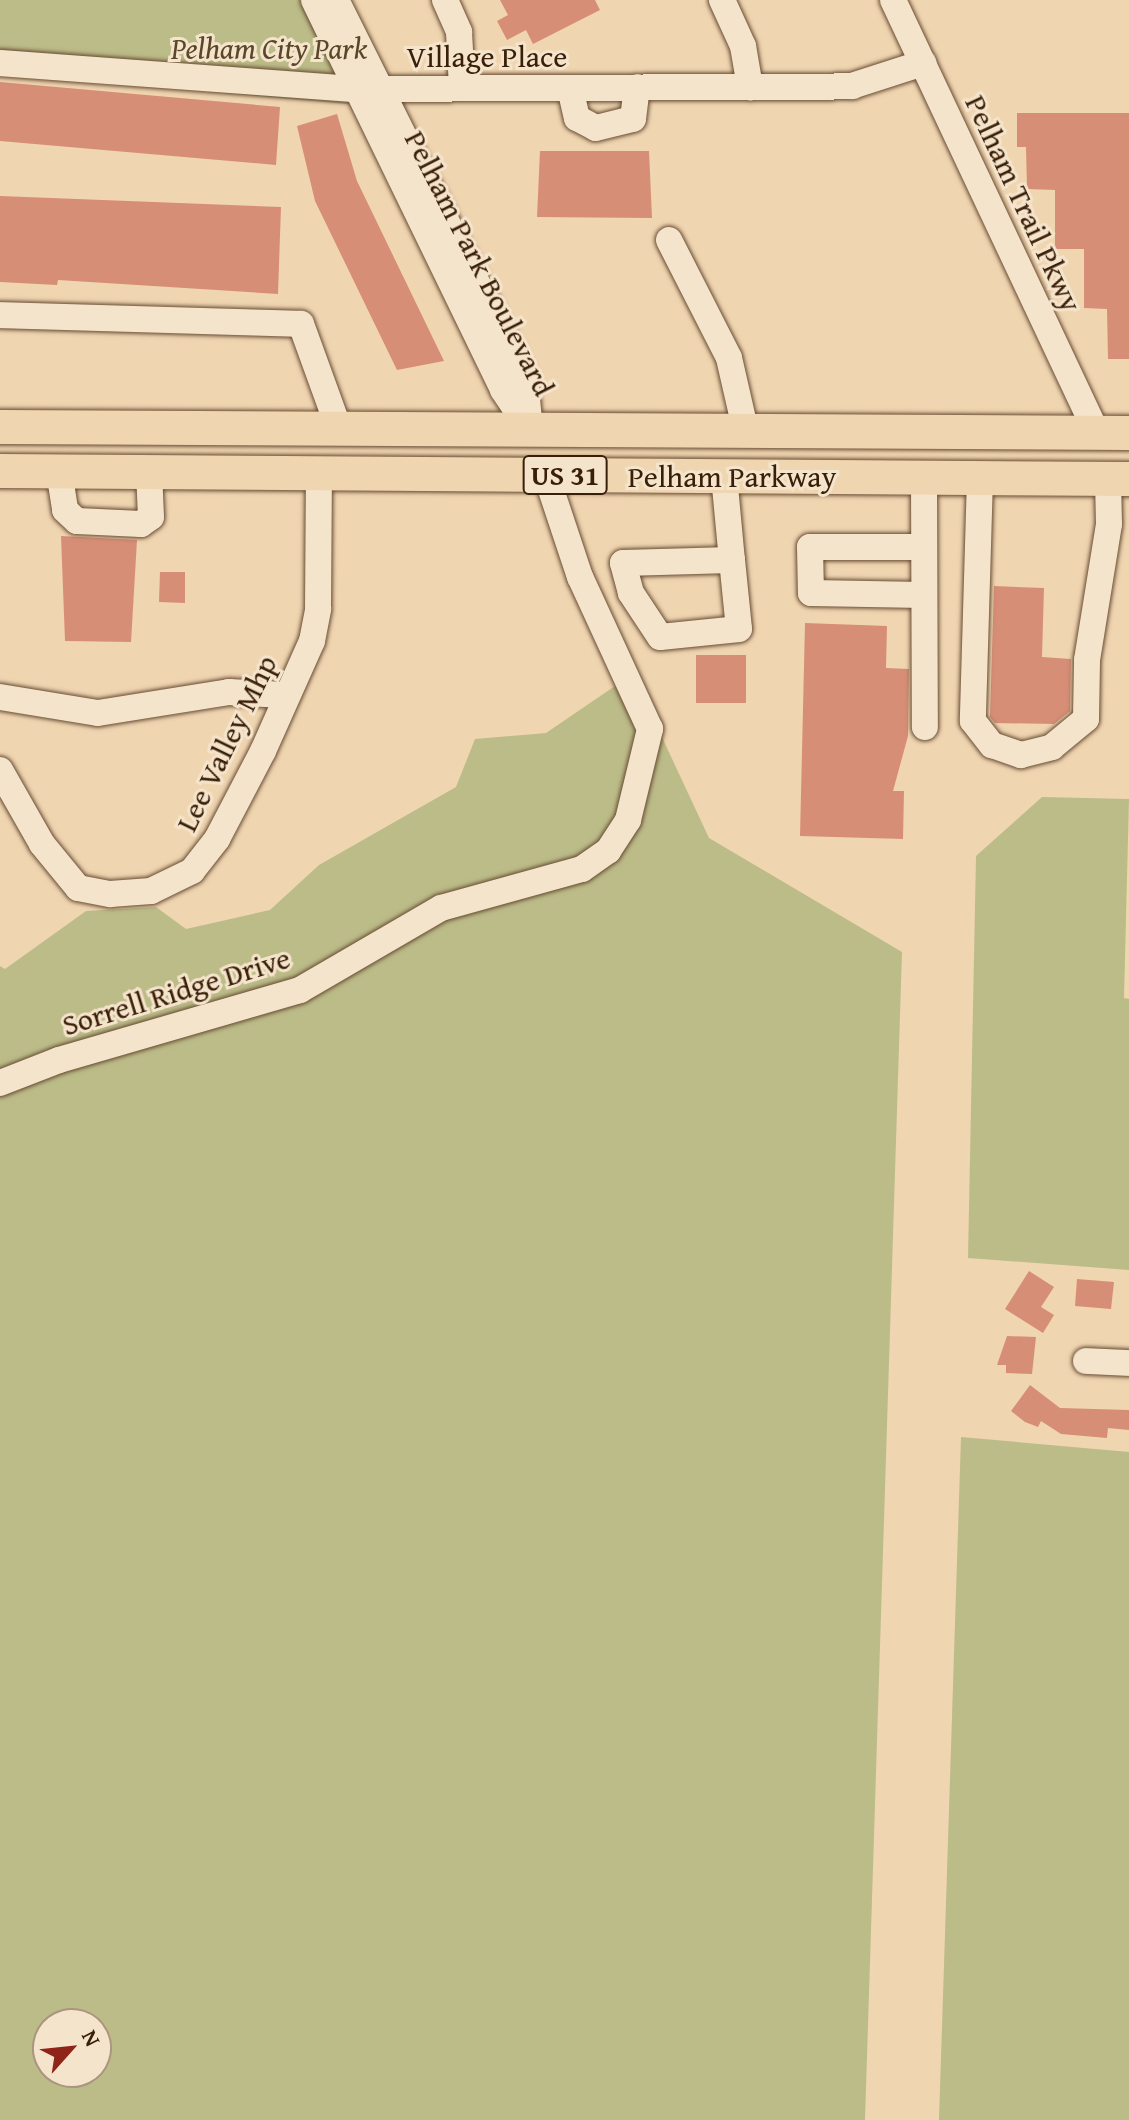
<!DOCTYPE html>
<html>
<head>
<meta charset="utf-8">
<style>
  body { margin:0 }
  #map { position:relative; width:1129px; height:2120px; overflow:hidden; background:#f0d5b1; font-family:"Gentium Book Plus",serif }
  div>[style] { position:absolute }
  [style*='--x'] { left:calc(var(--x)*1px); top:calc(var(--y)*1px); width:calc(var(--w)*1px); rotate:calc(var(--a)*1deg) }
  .green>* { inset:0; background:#bcbc89 }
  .building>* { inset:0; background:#d78e77 }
  .roads { filter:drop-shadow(0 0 2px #674c32) drop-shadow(0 0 2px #674c32) }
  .minor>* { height:26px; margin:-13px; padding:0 13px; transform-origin:13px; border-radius:13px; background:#f5e4cc }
  .major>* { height:34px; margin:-17px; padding:0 17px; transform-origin:17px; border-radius:17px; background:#f0d5b1 }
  span { translate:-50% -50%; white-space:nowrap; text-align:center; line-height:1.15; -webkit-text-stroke:6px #f5e4cc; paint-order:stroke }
  .shield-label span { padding:2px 6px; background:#f5e4cc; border:2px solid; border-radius:6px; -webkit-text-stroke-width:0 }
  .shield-label { font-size:28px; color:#391e08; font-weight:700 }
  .park-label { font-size:30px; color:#5a4628; font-style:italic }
  .street-label { font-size:30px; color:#391e08 }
  .north { position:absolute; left:32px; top:2008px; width:80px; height:80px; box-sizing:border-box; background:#f5e4cc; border:2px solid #aa957e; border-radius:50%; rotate:63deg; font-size:22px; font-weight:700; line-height:32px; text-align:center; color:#391e08 }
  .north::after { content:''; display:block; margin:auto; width:28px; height:36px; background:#8f2418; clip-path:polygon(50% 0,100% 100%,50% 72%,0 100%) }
</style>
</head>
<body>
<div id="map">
  <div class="green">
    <div style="clip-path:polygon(0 0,303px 0,357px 105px,0 73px)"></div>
    <div style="clip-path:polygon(615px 686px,642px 740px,629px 796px,597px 854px,303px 979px,0 1073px,0 966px,5px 969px,86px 911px,156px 907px,186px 929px,270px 910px,319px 865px,456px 787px,475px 739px,546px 733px)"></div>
    <div style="clip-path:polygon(evenodd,660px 733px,709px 838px,902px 952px,865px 2120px,0 2120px,0 1090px,260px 1014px,418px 927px,604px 866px,660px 733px,48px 2024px,96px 2024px,96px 2072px,48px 2072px,48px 2024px)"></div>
    <div style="clip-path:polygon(1042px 797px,1129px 799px,1124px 998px,1129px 999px,1129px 1270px,968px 1258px,976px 856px)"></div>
    <div style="clip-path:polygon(961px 1437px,1129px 1452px,1129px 2120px,939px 2120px)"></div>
  </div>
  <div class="building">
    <div style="clip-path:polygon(500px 0,595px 0,600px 10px,533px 44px,526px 30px,507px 40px,497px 21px,508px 15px)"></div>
    <div style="clip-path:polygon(0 82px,280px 107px,276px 165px,0 141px)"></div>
    <div style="clip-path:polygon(1017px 113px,1129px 113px,1129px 359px,1108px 359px,1107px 309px,1084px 308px,1084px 249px,1055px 249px,1055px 190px,1027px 189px,1026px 147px,1017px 147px)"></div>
    <div style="clip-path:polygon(337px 114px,357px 181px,444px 361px,397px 370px,315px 201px,297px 126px)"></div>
    <div style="clip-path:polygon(540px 151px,649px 151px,652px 218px,537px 217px)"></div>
    <div style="clip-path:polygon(0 196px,281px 207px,278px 294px,58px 280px,57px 285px,0 282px)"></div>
    <div style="clip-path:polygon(61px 536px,137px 540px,131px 642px,65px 641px)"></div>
    <div style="clip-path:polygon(160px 572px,185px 572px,185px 603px,159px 602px)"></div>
    <div style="clip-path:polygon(994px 586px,1044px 588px,1042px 657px,1071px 659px,1070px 711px,1054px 724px,995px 723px,990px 717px)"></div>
    <div style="clip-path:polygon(805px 623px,887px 626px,886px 668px,909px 669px,908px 736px,893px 791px,904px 791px,903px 839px,800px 836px)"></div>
    <div style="clip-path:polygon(696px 655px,746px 655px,746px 703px,696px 703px)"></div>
    <div style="clip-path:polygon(1029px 1271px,1054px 1287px,1041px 1307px,1054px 1315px,1043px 1333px,1005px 1309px)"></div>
    <div style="clip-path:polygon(1077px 1279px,1114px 1282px,1111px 1309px,1075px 1306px)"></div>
    <div style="clip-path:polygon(1007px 1336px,1036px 1337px,1032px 1374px,1006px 1373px,1006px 1365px,997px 1365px)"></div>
    <div style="clip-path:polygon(1030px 1385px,1060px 1408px,1129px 1410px,1129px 1430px,1108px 1428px,1107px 1438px,1061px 1434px,1041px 1421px,1038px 1427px,1025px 1422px,1011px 1411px)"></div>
  </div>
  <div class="roads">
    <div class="minor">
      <div style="--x:314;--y:0;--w:433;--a:64.1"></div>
      <div style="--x:503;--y:390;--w:48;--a:56"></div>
      <div style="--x:530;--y:430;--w:51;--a:-95.6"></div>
      <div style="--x:525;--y:379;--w:424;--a:-116.5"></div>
      <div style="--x:445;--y:0;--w:35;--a:66"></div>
      <div style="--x:459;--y:32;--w:56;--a:86.9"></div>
      <div style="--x:722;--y:0;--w:51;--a:65.5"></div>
      <div style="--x:743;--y:46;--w:42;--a:80.3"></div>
      <div style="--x:893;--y:0;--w:477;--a:64.8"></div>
      <div style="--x:0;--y:63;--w:358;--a:4.2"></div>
      <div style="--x:357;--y:89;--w:495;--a:-0.3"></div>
      <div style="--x:852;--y:86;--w:75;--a:-17.9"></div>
      <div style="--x:570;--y:88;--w:31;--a:77"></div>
      <div style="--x:577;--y:118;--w:21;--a:28"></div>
      <div style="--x:596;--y:128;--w:38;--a:-14"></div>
      <div style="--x:633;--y:119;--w:32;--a:-83"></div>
      <div style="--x:669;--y:240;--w:132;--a:63"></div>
      <div style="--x:729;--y:358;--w:76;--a:77.1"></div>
      <div style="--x:0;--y:315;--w:301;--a:1.7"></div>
      <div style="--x:301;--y:324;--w:112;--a:70.1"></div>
      <div style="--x:59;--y:471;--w:39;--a:81"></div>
      <div style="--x:65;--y:510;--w:16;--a:43"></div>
      <div style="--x:77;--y:521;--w:64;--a:2.7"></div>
      <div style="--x:141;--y:524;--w:12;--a:-35"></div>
      <div style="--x:151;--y:517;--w:45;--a:-92.5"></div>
      <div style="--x:724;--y:476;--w:84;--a:84.6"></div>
      <div style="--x:732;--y:560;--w:69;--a:84.2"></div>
      <div style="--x:739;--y:629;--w:79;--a:174.2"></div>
      <div style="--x:660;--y:637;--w:53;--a:-123.4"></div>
      <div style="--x:631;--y:593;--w:31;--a:-105"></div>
      <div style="--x:623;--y:563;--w:109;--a:-1.6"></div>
      <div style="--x:924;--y:478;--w:249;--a:89.8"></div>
      <div style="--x:980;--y:478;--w:243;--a:91.7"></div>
      <div style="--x:973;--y:721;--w:31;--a:52"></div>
      <div style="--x:992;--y:745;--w:31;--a:19"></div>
      <div style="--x:1021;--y:755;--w:32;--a:-14"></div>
      <div style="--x:1052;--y:747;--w:44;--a:-39.5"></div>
      <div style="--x:1086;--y:719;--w:59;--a:-89"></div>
      <div style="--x:1087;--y:660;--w:138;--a:-80.8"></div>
      <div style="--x:1109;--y:524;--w:45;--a:-91.3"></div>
      <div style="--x:924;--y:547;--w:114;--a:180"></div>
      <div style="--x:810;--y:547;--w:46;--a:88.8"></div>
      <div style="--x:811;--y:593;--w:113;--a:1"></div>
      <div style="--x:0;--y:697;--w:99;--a:9.3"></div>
      <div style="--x:98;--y:713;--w:133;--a:-9.1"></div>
      <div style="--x:229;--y:692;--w:55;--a:3.1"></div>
      <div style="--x:0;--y:770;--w:85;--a:60.4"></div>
      <div style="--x:42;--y:844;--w:57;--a:50.7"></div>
      <div style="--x:78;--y:888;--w:33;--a:11"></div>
      <div style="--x:110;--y:894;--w:41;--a:-4.2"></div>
      <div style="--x:151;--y:891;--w:46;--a:-26"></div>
      <div style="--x:192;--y:871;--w:41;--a:-52"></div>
      <div style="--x:217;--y:839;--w:99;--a:-62.4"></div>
      <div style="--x:263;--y:751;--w:120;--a:-66"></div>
      <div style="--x:312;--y:641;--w:33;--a:-79"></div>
      <div style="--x:318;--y:609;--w:136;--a:-89.6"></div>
      <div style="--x:0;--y:1083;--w:63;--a:-21.3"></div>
      <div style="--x:59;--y:1060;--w:251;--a:-16.2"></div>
      <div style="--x:300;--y:990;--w:163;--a:-30.2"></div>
      <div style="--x:441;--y:908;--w:146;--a:-15.5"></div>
      <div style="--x:582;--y:869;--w:32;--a:-35"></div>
      <div style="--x:608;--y:851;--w:37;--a:-57"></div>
      <div style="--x:628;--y:820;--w:94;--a:-76.4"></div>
      <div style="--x:650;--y:729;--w:167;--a:-114.7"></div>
      <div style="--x:580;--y:577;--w:108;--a:-108.4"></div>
      <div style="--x:1086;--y:1361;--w:43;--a:2.7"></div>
    </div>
    <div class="major">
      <div style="--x:0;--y:427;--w:1129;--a:0.3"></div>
      <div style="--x:0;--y:471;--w:1129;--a:0.41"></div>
    </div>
  </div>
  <div class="shield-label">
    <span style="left:565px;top:475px">US 31</span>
  </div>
  <div class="park-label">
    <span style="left:269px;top:48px">Pelham City Park</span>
  </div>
  <div class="street-label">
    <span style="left:487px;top:56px">Village Place</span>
    <span style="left:1024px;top:203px;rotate:65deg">Pelham Trail Pkwy</span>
    <span style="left:480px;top:263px;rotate:63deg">Pelham Park Boulevard</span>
    <span style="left:732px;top:476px">Pelham Parkway</span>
    <span style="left:226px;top:743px;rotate:-64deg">Lee Valley Mhp</span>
    <span style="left:176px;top:991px;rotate:-17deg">Sorrell Ridge Drive</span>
  </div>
  <div class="north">N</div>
</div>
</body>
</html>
